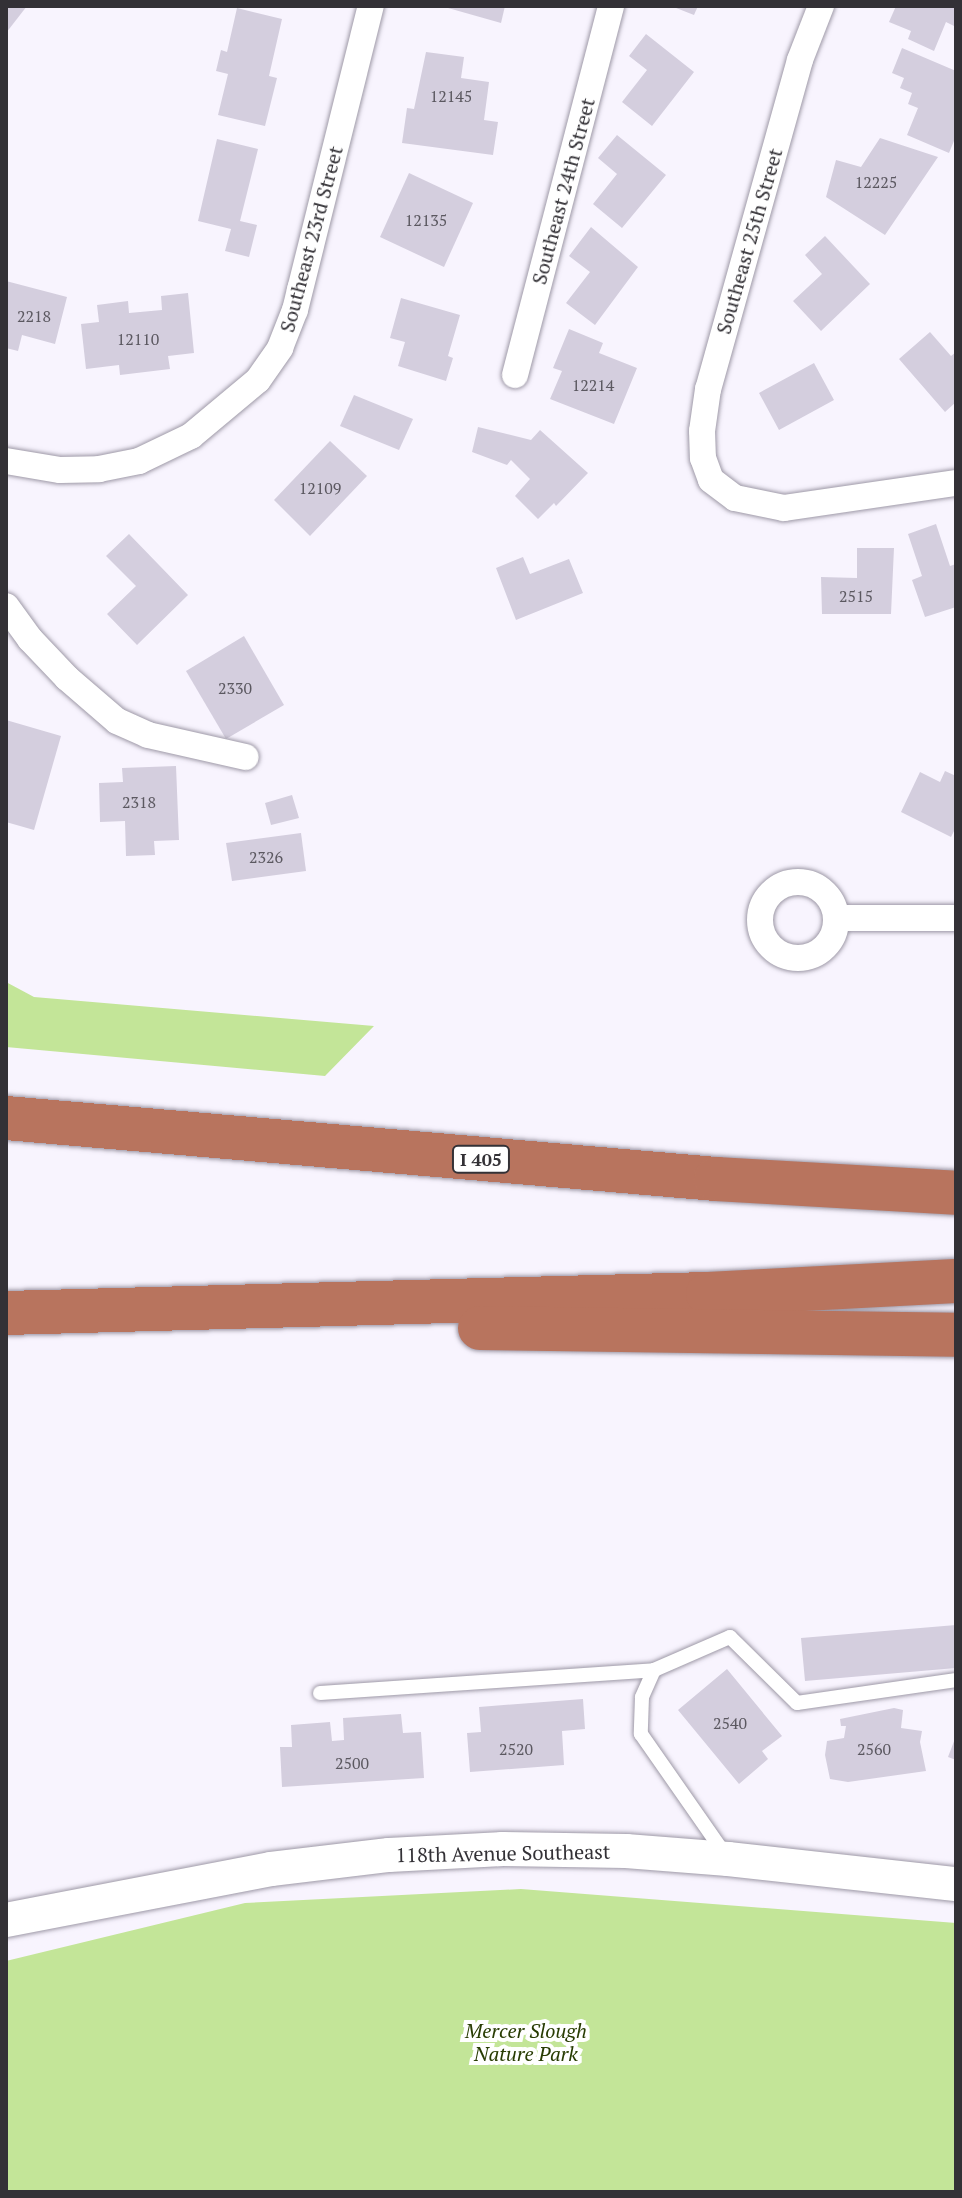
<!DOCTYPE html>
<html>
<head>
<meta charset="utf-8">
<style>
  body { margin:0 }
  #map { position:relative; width:962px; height:2198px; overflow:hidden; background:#f8f4fe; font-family:"PT Serif",serif }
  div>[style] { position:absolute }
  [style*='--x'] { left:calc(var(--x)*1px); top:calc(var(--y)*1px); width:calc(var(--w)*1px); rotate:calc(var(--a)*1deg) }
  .green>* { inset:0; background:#c3e598 }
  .building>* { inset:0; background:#d4cede }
  .roads { filter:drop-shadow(0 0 2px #9e99a7) drop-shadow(0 0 2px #9e99a7) }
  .service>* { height:14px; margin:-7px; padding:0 7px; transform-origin:7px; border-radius:7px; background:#fff }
  .minor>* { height:26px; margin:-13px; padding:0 13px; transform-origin:13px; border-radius:13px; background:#fff }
  .minor>.ring { margin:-13px; padding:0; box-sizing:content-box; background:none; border:26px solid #fff; border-radius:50% }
  .tertiary>* { height:34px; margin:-17px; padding:0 17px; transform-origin:17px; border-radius:17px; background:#fff }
  .motorway>* { height:44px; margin:-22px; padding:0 22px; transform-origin:22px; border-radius:22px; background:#b8745e }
  span { translate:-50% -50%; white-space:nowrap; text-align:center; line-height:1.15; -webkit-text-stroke:8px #fff; paint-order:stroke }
  .number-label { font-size:16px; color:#5b5860 }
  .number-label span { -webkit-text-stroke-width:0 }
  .shield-label span { padding:2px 6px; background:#fff; border:2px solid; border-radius:6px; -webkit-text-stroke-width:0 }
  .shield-label { font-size:18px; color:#333136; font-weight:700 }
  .street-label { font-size:20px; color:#333136 }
  .park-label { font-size:20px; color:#283c03; font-style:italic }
  .frame { position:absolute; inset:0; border:8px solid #333136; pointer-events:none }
</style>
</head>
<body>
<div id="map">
  <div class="green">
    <div style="clip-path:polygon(6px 982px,34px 997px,374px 1026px,325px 1076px,6px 1047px)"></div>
    <div style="clip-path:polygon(521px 1889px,956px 1923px,956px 2192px,6px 2192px,6px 1961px,245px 1903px)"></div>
  </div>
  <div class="building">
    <div style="clip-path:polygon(6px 6px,27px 6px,6px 33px)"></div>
    <div style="clip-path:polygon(441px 6px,505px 6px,501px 23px)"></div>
    <div style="clip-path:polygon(671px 6px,698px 6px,694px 15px)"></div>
    <div style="clip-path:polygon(896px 6px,956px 6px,956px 27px,946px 22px,934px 51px,908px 39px,911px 31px,889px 22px)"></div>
    <div style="clip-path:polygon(237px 8px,282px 19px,269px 76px,277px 78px,265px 126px,218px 115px,228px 74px,216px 71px,221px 50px,227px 52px)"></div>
    <div style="clip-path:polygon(646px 34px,694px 72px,652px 126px,622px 102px,647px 70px,629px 56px)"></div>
    <div style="clip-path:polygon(902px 48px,956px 71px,956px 136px,949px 153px,907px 135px,918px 108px,908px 104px,912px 93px,900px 88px,904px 78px,892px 73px)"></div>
    <div style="clip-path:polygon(426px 52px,464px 57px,461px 78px,489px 82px,484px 120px,498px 122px,493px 155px,402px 143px,407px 108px,414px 109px)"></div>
    <div style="clip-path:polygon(617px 135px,666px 175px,622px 228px,593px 204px,617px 174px,598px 158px)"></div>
    <div style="clip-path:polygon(880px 138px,938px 157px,885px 235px,826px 197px,836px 160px,861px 167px)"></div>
    <div style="clip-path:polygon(217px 139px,258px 149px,240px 221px,257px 225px,249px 257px,225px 251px,231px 229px,198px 221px)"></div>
    <div style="clip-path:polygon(409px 173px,473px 203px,444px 267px,380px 237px)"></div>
    <div style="clip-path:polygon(591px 227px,638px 267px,595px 325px,566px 303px,590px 272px,569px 256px)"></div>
    <div style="clip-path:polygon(825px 236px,870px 284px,821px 331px,793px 301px,822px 274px,805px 255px)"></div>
    <div style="clip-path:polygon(6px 281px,67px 297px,55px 344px,22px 335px,18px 351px,6px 348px)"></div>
    <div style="clip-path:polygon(188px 293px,194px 353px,168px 356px,170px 369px,120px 375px,119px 365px,86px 369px,81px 324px,99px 322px,97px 305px,128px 301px,129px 313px,162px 310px,161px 296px)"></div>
    <div style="clip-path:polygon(401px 298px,460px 315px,448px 356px,453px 358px,446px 381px,398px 366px,405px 342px,390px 338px)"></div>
    <div style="clip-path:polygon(569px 329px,603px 343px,599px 353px,637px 368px,614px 424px,550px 399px,562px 371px,553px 368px)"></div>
    <div style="clip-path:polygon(930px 332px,951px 356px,956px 352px,956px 402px,945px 412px,899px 359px)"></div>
    <div style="clip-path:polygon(814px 363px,834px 400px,779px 430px,759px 393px)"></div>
    <div style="clip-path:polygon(354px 395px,413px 419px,399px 450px,340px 426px)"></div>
    <div style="clip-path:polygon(478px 427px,531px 440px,540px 430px,588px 473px,556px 506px,554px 503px,538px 519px,515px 496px,530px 479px,511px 460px,507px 465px,472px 452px)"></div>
    <div style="clip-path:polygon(330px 441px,367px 476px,310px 536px,274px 500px)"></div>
    <div style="clip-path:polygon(936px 524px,950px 566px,956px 564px,956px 607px,925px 617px,912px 580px,922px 576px,908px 534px)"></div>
    <div style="clip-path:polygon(129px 534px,188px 595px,137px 645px,107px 614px,136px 586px,106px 556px)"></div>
    <div style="clip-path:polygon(857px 548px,894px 548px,891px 614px,822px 614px,821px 577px,857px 578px)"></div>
    <div style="clip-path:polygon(523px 557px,530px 574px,569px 559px,583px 593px,516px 620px,496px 568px)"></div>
    <div style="clip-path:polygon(244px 636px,284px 705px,226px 739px,186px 671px)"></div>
    <div style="clip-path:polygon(6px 720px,61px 736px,34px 830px,6px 822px)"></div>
    <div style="clip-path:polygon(176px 766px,179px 840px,154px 841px,155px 855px,126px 856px,125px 821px,100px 822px,99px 783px,123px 782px,122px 768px)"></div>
    <div style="clip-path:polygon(945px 771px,956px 776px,956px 827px,951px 837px,901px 812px,920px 772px,940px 782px)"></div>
    <div style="clip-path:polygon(292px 795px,299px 818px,271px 825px,265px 803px)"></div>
    <div style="clip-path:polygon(301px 833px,306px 871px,232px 881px,226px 843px)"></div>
    <div style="clip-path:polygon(956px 1625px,956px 1668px,805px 1681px,801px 1638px)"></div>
    <div style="clip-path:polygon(727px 1669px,782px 1736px,762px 1751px,768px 1759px,739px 1784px,678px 1710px)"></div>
    <div style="clip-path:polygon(583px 1699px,585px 1729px,562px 1731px,564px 1765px,470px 1772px,467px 1733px,481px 1732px,479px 1707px)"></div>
    <div style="clip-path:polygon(894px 1708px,903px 1710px,901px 1728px,922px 1731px,920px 1742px,926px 1771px,848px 1782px,830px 1779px,825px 1755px,827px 1741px,844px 1738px,846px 1726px,841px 1726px,840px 1719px)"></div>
    <div style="clip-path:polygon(401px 1714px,403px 1733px,421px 1732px,424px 1778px,282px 1787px,280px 1747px,292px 1747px,291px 1725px,330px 1722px,332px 1741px,344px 1740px,343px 1718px)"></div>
    <div style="clip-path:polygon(956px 1736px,956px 1760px,948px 1757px)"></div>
  </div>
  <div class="roads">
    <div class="service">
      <div style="--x:654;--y:1670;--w:30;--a:114"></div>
      <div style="--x:642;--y:1697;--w:37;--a:92"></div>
      <div style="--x:641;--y:1734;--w:149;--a:55.1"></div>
      <div style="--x:320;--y:1693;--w:335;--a:-3.9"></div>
      <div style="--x:654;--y:1670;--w:83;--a:-23.5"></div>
      <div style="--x:730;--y:1637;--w:94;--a:44.6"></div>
      <div style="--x:797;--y:1703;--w:161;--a:-8.2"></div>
    </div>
    <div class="minor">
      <div style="--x:821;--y:6;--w:58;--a:111.3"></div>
      <div style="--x:800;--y:60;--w:342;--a:105.6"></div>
      <div style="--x:708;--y:389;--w:42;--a:98.1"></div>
      <div style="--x:702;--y:431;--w:27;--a:88"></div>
      <div style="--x:703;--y:458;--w:23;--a:70"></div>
      <div style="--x:711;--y:480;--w:30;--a:37"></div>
      <div style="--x:735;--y:498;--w:50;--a:11.5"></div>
      <div style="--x:784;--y:508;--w:174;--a:-8.3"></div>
      <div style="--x:515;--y:375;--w:381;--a:-75.4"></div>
      <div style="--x:6;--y:461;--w:55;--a:9.5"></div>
      <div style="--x:60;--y:470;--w:39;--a:-1"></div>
      <div style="--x:99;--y:469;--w:41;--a:-11.3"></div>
      <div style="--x:139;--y:461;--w:58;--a:-25.7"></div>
      <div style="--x:191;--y:436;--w:87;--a:-39.9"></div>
      <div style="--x:258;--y:380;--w:39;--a:-55"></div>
      <div style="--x:280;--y:348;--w:41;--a:-68.5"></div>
      <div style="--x:295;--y:310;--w:313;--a:-76"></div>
      <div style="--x:6;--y:606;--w:41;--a:54"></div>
      <div style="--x:30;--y:639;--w:54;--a:46.5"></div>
      <div style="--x:67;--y:678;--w:66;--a:40.7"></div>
      <div style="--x:117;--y:721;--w:34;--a:24"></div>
      <div style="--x:148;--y:735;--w:100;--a:12.7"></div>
      <div class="ring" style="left:760px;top:882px;width:50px;height:50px"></div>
      <div style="--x:837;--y:918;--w:119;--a:0"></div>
    </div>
    <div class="tertiary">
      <div style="--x:6;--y:1920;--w:270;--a:-10.9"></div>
      <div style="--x:271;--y:1869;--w:119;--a:-6.8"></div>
      <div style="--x:389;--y:1855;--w:114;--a:-3"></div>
      <div style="--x:503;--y:1849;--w:123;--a:0.9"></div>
      <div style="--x:626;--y:1851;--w:102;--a:4.5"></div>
      <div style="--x:728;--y:1859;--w:229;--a:6.3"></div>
    </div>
    <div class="motorway">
      <div style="--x:6;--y:1118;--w:713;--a:4.91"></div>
      <div style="--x:716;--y:1179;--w:240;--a:3.3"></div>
      <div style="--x:6;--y:1313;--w:702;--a:-1.55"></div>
      <div style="--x:708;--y:1294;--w:248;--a:-3"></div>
      <div style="--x:480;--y:1328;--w:476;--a:0.8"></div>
    </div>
  </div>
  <div class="number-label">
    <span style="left:451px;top:96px">12145</span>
    <span style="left:876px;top:182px">12225</span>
    <span style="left:426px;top:220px">12135</span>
    <span style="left:34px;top:316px">2218</span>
    <span style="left:138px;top:339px">12110</span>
    <span style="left:593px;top:385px">12214</span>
    <span style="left:320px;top:488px">12109</span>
    <span style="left:856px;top:596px">2515</span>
    <span style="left:235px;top:688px">2330</span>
    <span style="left:139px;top:802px">2318</span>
    <span style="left:266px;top:857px">2326</span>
    <span style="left:730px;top:1723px">2540</span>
    <span style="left:516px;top:1749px">2520</span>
    <span style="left:874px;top:1749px">2560</span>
    <span style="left:352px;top:1763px">2500</span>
  </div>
  <div class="shield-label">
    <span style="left:481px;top:1159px">I 405</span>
  </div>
  <div class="street-label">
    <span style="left:563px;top:191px;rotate:-75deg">Southeast 24th Street</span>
    <span style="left:311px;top:239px;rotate:-75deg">Southeast 23rd Street</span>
    <span style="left:749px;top:241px;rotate:-74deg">Southeast 25th Street</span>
    <span style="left:503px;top:1853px;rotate:-1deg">118th Avenue Southeast</span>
  </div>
  <div class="park-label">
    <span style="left:526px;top:2042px">Mercer Slough<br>Nature Park</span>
  </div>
  <div class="frame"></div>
</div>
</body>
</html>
